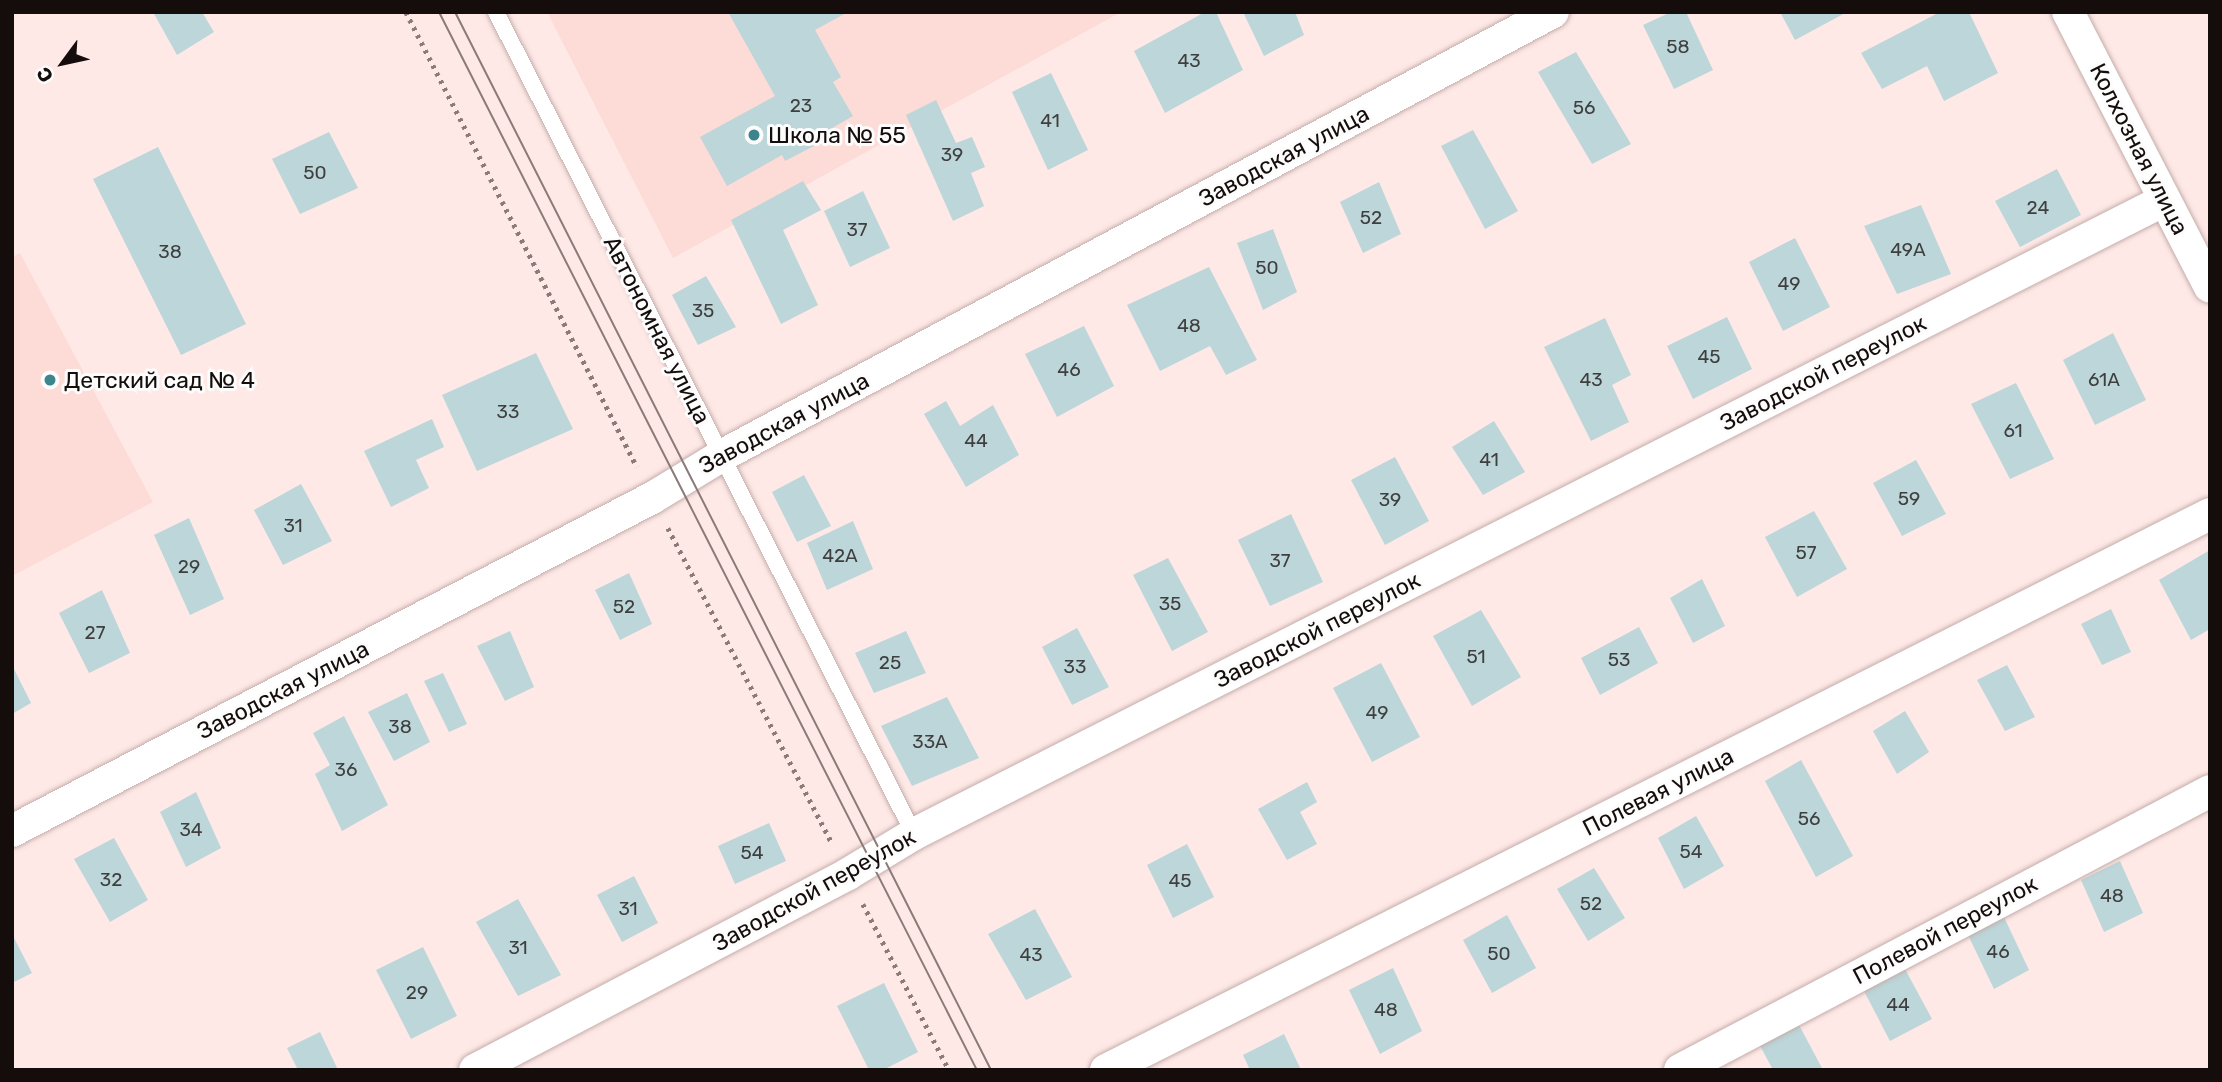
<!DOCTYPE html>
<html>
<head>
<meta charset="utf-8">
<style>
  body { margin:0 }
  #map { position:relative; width:2222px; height:1082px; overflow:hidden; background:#fee9e7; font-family:Rubik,sans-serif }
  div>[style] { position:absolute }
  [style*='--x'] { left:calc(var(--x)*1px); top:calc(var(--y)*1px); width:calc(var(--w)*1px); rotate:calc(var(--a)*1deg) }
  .built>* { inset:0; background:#fddbd7 }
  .building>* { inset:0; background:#bcd6d9 }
  .path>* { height:4.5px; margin-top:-2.25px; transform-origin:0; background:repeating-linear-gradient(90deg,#8a7b7a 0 3.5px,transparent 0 8.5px) }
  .roads { filter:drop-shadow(0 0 2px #c4aca9) drop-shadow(0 0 2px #c4aca9) }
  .lane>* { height:16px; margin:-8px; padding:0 8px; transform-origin:8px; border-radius:8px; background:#fff }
  .street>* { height:32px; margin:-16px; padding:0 16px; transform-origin:16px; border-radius:16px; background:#fff }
  .tram>* { height:2px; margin:-1px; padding:0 1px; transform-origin:1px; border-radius:1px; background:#8a7b7a }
  .dots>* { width:19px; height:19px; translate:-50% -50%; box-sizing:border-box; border:4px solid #fcfcfc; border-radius:50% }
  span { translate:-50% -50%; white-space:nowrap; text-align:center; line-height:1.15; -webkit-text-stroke:6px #fcfcfc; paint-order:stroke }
  .number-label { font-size:19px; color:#3f3f3f }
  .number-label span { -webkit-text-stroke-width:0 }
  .poi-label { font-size:23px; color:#150d0c }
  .left { translate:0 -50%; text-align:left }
  .street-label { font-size:23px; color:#150d0c }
  .frame { position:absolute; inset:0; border:14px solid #150d0c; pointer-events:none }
  .north { position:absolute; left:28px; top:28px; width:70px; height:70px; -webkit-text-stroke:5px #fcfcfc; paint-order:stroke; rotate:237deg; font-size:19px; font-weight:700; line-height:28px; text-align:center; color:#150d0c }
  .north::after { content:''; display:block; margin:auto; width:24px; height:32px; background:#150d0c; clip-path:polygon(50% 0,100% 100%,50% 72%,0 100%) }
</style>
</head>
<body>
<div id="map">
  <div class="built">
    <div style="clip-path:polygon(547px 12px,1121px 12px,673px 258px)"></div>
    <div style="clip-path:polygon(20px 253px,153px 502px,12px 576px,12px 257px)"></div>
  </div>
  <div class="building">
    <div style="clip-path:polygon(153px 12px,202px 12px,214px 32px,177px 55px)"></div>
    <div style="clip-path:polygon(728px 12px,848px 12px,815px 30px,841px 77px,833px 82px,853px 116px,811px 140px,814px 146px,785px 161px,782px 155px,727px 186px,700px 137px,775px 96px)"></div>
    <div style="clip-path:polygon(1205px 12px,1216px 12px,1243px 70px,1165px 113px,1134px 51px)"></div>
    <div style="clip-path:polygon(1243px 12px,1295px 12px,1304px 35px,1264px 56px)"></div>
    <div style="clip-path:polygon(1671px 12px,1686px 12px,1713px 70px,1674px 89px,1643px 25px)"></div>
    <div style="clip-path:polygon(1780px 12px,1847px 12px,1795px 40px)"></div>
    <div style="clip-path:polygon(1940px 12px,1969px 12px,1998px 73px,1944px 101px,1927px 66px,1882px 89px,1861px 53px)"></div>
    <div style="clip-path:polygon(1576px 52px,1631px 144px,1592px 164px,1538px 72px)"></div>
    <div style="clip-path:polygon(1051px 73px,1088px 150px,1048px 170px,1012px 92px)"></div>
    <div style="clip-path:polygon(936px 100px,956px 143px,972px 137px,985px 167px,971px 173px,984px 206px,953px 221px,906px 115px)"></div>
    <div style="clip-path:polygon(1473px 130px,1518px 211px,1485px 229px,1441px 146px)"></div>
    <div style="clip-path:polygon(329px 132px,358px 188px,300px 214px,272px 159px)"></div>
    <div style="clip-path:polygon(158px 147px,246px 324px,181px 355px,93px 179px)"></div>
    <div style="clip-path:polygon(2057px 169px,2081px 215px,2020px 247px,1995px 201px)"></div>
    <div style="clip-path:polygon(803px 181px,821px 210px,783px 230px,818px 305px,781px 324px,731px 220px)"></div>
    <div style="clip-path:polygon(1379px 182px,1401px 234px,1363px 253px,1340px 202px)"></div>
    <div style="clip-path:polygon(863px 191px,890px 248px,850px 267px,824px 211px)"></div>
    <div style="clip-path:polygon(1921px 205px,1951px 274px,1897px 294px,1864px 226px)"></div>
    <div style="clip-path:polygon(1273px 229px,1297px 292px,1263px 310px,1237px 243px)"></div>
    <div style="clip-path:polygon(1795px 238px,1830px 307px,1783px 331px,1749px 262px)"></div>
    <div style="clip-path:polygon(1209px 267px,1257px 360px,1226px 375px,1210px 346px,1160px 371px,1127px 305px)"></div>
    <div style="clip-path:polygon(706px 276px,736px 327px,698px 345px,672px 295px)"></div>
    <div style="clip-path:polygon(1727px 317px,1752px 369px,1693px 399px,1667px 346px)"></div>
    <div style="clip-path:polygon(1605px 318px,1631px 375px,1612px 385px,1629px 422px,1591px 441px,1544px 347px)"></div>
    <div style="clip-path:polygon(1084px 326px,1114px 386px,1057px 417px,1025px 354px)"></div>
    <div style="clip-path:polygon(2113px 333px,2146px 400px,2095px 425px,2063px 360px)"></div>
    <div style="clip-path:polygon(536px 353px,573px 429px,477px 471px,442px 395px)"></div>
    <div style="clip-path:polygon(2016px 383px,2054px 459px,2010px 479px,1971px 404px)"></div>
    <div style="clip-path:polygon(946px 401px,960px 426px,993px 405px,1019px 455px,966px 487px,924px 414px)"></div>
    <div style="clip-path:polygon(432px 419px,444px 447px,416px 460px,429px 488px,391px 507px,364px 451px)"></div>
    <div style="clip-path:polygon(1494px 421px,1525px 472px,1483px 495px,1452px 447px)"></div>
    <div style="clip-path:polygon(1395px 457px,1429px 521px,1385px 545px,1351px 480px)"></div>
    <div style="clip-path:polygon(1916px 460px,1946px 514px,1902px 536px,1873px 483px)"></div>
    <div style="clip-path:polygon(804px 475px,831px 526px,797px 542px,772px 492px)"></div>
    <div style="clip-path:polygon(301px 484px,332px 541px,283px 565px,254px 510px)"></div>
    <div style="clip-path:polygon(1814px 511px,1847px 569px,1797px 597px,1765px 537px)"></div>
    <div style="clip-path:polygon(1291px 514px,1323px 582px,1270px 606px,1238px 540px)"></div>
    <div style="clip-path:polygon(189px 518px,224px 599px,190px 615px,154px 535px)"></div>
    <div style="clip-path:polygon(853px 521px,873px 569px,827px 590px,807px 543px)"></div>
    <div style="clip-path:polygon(2210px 550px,2210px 629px,2191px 640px,2159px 580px)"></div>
    <div style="clip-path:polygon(1168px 558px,1208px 632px,1172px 651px,1133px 575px)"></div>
    <div style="clip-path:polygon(629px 573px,652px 624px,620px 640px,595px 590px)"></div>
    <div style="clip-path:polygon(1702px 579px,1725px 626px,1693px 643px,1670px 598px)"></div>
    <div style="clip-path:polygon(102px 590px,130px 653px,89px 673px,59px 613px)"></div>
    <div style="clip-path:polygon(2111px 609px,2131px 652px,2102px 665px,2081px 624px)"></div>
    <div style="clip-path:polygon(1481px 610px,1521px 677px,1472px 706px,1433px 636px)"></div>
    <div style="clip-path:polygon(1639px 627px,1658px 663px,1600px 695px,1581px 658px)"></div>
    <div style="clip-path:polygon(1077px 628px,1109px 687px,1072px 705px,1042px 647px)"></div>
    <div style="clip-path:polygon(510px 631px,534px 687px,505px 701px,477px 646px)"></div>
    <div style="clip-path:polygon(906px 631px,926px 673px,874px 693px,855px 653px)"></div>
    <div style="clip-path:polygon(1381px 663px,1420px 737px,1372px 762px,1333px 688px)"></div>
    <div style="clip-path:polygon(12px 665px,31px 703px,12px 714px)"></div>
    <div style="clip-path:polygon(2007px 665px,2035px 717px,2005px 731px,1977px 680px)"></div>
    <div style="clip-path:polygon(443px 673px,467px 724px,449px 732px,424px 681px)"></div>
    <div style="clip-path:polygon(407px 693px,430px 742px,394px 761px,368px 712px)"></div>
    <div style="clip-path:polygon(947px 697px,979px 758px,912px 786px,881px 726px)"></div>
    <div style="clip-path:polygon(1905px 711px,1929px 752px,1897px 774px,1873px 731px)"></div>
    <div style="clip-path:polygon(344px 716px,388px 805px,342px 831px,315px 774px,330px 765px,313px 733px)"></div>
    <div style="clip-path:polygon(1801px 760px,1853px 856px,1816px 877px,1765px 781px)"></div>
    <div style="clip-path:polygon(1307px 782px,1317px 802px,1300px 812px,1317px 844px,1287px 860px,1258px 809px)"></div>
    <div style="clip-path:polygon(196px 792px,221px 848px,186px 867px,160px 812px)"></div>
    <div style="clip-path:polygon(1696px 816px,1724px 866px,1684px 889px,1658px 838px)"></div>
    <div style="clip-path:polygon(769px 823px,786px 861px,735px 884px,718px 846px)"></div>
    <div style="clip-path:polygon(114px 838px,148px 900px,110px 922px,74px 859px)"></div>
    <div style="clip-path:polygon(1187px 844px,1214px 897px,1173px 918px,1147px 865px)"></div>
    <div style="clip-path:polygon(2120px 861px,2143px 913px,2104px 932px,2081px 880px)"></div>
    <div style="clip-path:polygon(1594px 868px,1625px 918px,1588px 941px,1557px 889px)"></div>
    <div style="clip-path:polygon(634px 876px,658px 923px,622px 942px,597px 895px)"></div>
    <div style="clip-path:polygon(518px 899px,561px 975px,518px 996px,476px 922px)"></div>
    <div style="clip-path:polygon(1035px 909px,1072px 977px,1026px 1000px,988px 934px)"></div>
    <div style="clip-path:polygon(1507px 915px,1536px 968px,1492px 993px,1463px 940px)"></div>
    <div style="clip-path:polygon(2003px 915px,2029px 970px,1994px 989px,1967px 933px)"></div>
    <div style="clip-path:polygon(12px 934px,32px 973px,12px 983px)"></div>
    <div style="clip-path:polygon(423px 947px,457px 1016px,411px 1039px,376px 970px)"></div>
    <div style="clip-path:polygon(1393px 968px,1422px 1031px,1380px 1054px,1349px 990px)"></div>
    <div style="clip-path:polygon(1905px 969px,1932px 1019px,1890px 1041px,1864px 991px)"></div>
    <div style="clip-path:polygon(884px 983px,918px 1052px,883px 1070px,869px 1070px,837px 1006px)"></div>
    <div style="clip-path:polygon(1798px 1023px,1823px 1070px,1773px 1070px,1758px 1042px)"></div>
    <div style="clip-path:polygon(320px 1032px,338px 1070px,298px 1070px,287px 1048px)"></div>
    <div style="clip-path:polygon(1284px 1034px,1301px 1070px,1250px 1070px,1243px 1055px)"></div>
  </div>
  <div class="path">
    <div style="--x:406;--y:12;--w:510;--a:63.08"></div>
    <div style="--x:668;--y:528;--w:355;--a:62.5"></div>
    <div style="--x:863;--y:904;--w:187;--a:62.6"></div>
  </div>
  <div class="roads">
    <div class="lane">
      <div style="--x:496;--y:12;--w:922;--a:63.05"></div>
    </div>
    <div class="street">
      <div style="--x:2068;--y:12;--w:309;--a:62.7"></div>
      <div style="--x:12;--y:831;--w:721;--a:-27.49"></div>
      <div style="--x:652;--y:498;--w:81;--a:-31.3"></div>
      <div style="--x:721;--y:456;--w:943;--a:-28.09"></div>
      <div style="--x:475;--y:1070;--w:421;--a:-27.7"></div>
      <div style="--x:848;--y:874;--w:77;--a:-31.2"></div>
      <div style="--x:914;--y:834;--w:1402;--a:-26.88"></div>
      <div style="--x:1106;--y:1070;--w:1236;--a:-26.73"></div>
      <div style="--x:1680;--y:1070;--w:599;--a:-27.76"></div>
    </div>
  </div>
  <div class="tram">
    <div style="--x:439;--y:12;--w:1187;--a:63.05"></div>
    <div style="--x:455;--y:12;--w:1186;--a:63.13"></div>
  </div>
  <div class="dots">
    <div style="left:754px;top:135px;background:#3d858c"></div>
    <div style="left:50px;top:380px;background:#3d858c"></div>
  </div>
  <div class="number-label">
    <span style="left:1678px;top:47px">58</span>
    <span style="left:1189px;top:61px">43</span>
    <span style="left:801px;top:106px">23</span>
    <span style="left:1584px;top:108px">56</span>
    <span style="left:1050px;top:121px">41</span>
    <span style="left:952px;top:155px">39</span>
    <span style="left:315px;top:173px">50</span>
    <span style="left:2038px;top:208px">24</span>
    <span style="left:1371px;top:218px">52</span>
    <span style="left:857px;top:230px">37</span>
    <span style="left:1908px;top:250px">49А</span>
    <span style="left:170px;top:252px">38</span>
    <span style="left:1267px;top:268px">50</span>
    <span style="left:1789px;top:284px">49</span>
    <span style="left:703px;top:311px">35</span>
    <span style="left:1189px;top:326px">48</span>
    <span style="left:1709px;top:357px">45</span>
    <span style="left:1069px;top:370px">46</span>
    <span style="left:1591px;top:380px">43</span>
    <span style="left:2104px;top:380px">61А</span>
    <span style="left:508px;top:412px">33</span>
    <span style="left:2013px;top:431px">61</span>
    <span style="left:976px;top:441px">44</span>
    <span style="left:1489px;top:460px">41</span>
    <span style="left:1909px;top:499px">59</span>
    <span style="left:1390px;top:500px">39</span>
    <span style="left:293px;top:526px">31</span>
    <span style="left:1806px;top:553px">57</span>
    <span style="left:840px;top:556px">42А</span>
    <span style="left:1280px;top:561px">37</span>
    <span style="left:189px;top:567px">29</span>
    <span style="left:1170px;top:604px">35</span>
    <span style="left:624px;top:607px">52</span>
    <span style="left:95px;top:633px">27</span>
    <span style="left:1476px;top:657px">51</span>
    <span style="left:1619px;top:660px">53</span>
    <span style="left:890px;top:663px">25</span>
    <span style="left:1075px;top:667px">33</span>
    <span style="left:1377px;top:713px">49</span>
    <span style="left:400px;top:727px">38</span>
    <span style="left:930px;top:742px">33А</span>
    <span style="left:346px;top:770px">36</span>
    <span style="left:1809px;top:819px">56</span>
    <span style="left:191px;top:830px">34</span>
    <span style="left:1691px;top:852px">54</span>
    <span style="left:752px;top:853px">54</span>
    <span style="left:111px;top:880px">32</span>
    <span style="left:1180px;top:881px">45</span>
    <span style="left:2112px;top:896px">48</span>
    <span style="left:1591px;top:904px">52</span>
    <span style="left:628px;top:909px">31</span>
    <span style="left:518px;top:948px">31</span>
    <span style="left:1998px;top:952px">46</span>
    <span style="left:1499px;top:954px">50</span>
    <span style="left:1031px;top:955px">43</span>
    <span style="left:417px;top:993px">29</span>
    <span style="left:1898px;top:1005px">44</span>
    <span style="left:1386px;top:1010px">48</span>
  </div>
  <div class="poi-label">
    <span class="left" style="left:768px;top:135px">Школа № 55</span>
    <span class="left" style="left:64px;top:380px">Детский сад № 4</span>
  </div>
  <div class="street-label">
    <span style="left:2139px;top:149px;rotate:63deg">Колхозная улица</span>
    <span style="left:1284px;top:156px;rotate:-28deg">Заводская улица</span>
    <span style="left:657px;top:330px;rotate:63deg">Автономная улица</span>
    <span style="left:1823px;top:373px;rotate:-27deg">Заводской переулок</span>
    <span style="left:784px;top:423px;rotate:-28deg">Заводская улица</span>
    <span style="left:1317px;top:630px;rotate:-27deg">Заводской переулок</span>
    <span style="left:283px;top:690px;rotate:-27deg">Заводская улица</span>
    <span style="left:1658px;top:792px;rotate:-27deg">Полевая улица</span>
    <span style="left:814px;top:890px;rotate:-29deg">Заводской переулок</span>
    <span style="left:1945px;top:930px;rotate:-28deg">Полевой переулок</span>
  </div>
  <div class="frame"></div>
  <div class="north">С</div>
</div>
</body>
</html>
